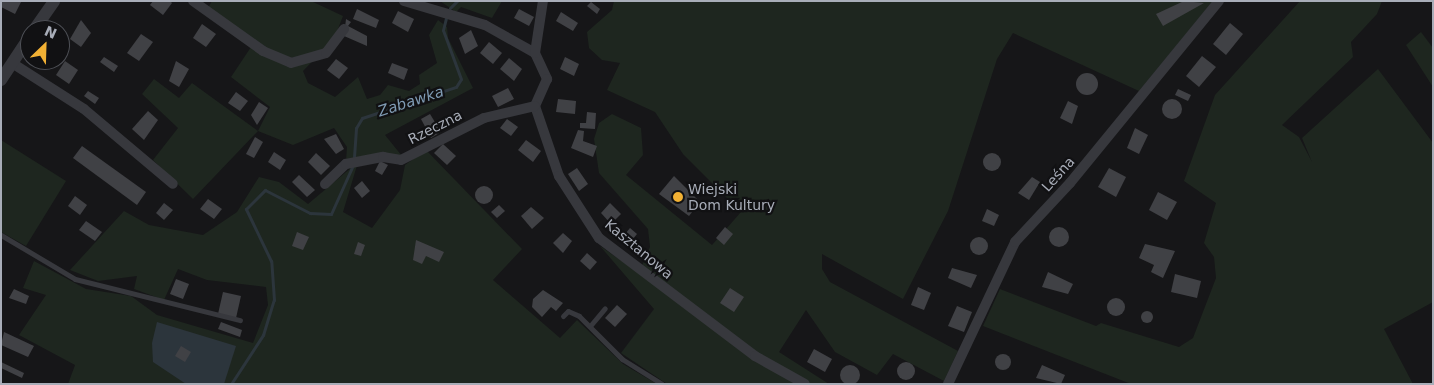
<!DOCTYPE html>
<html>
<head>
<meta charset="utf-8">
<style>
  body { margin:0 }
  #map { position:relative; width:1434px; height:385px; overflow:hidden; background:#161618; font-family:"DejaVu Sans",sans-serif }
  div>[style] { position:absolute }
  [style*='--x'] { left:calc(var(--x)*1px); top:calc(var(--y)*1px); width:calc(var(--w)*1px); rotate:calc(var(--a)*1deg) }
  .green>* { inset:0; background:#1e261f }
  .water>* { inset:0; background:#2c353c }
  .stream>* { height:3px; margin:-1.5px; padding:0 1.5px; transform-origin:1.5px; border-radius:1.5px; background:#2c353c }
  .building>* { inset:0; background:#404145 }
  .round { border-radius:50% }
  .service>* { height:5px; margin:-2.5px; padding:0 2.5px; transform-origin:2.5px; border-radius:2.5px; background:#37383d }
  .minor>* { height:10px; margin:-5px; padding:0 5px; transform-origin:5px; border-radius:5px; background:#37383d }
  .tertiary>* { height:12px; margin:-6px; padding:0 6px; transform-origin:6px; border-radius:6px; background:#37383d }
  .dots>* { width:14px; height:14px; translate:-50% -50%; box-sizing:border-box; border:2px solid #111113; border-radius:50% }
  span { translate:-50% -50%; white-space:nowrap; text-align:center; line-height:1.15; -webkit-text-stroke:4.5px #111113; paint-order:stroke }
  .street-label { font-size:14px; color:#a8adb8 }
  .poi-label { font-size:14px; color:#a8adb8 }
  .left { translate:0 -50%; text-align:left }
  .water-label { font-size:15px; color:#7f9bb3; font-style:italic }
  .frame { position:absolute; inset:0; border:2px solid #a8adb8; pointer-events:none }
  .north { position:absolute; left:20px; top:20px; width:50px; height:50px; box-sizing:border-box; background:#111113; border:1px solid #4d4f55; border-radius:50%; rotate:24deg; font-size:14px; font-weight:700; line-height:20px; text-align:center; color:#a8adb8 }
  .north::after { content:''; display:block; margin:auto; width:18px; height:22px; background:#f2b134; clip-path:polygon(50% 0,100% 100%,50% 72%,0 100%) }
</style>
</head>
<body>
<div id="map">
  <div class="green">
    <div style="clip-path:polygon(212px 1px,311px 1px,343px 16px,334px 39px,303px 71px,308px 83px,335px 97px,358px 77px,367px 99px,380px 95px,388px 85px,409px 91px,420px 84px,419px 75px,437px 63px,429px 35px,438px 20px,447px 27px,448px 38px,473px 88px,385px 135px,402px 156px,378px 154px,346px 161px,347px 147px,334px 128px,293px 145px,258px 131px,193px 199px,153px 160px,178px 128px,142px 94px,154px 79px,179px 98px,192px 83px,258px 131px,270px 107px,231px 77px,255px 41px,208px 8px)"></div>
    <div style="clip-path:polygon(440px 1px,502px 1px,492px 18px,461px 7px,456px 12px)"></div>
    <div style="clip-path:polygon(614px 1px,1213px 1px,1139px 91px,1013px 33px,997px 59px,948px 211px,903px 299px,822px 254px,822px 269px,830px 282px,958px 351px,944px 381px,893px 354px,877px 375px,835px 352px,806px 310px,779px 352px,829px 384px,667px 384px,621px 353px,654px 309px,600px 246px,629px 266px,641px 268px,650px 247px,648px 229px,599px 173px,594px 139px,599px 123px,612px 114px,641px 128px,643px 155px,626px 175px,712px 245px,741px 212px,683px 154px,655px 112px,607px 90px,620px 63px,602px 60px,589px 48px,587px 32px,612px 10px)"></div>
    <div style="clip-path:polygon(1300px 1px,1382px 1px,1377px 14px,1351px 42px,1353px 57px,1282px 125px,1299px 137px,1312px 162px,1302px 138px,1378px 69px,1433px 143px,1433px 302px,1384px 329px,1413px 384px,1131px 384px,983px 326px,1000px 289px,1096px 326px,1101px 323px,1179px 347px,1193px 338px,1216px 278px,1214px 257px,1204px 243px,1216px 203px,1184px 181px,1215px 95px)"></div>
    <div style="clip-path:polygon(1421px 32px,1433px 48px,1433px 87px,1406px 45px)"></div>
    <div style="clip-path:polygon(1px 140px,66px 181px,26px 246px,1px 232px)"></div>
    <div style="clip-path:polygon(426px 150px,522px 249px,493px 280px,560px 338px,577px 320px,623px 364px,657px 384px,224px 384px,152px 343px,186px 384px,68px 384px,75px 365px,19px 335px,46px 295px,23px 288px,34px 261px,86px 289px,131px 296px,157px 315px,253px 343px,268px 305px,266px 287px,207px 280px,178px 269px,164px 300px,134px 289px,137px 276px,98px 281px,70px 270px,124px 211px,149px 225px,203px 235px,237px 212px,259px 177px,279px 182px,308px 204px,358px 162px,343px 212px,372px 228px,400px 190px,405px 165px)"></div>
  </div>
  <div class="water">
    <div style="clip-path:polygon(157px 322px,236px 346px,224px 384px,186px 384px,153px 362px,152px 343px)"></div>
  </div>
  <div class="stream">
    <div style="--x:450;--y:8;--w:10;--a:-45"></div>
    <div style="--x:354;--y:157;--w:29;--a:-86"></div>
    <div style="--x:356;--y:128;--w:12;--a:-59"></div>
    <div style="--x:362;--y:118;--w:99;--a:-18.3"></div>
    <div style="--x:456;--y:87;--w:9;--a:-58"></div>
    <div style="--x:461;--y:79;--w:52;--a:-110.2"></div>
    <div style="--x:443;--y:30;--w:12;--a:-76"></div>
    <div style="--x:231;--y:384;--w:59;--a:-56.9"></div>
    <div style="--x:263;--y:335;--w:37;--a:-73"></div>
    <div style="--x:274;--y:300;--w:39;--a:-94"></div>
    <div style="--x:271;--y:261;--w:58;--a:-115.7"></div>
    <div style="--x:246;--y:209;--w:27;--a:-45"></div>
    <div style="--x:265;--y:190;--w:51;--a:27.1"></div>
    <div style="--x:310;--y:213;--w:21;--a:3"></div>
    <div style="--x:331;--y:214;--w:54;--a:-65.8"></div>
  </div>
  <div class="building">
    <div style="clip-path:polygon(1px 1px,18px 1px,21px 2px,15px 14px,1px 7px)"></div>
    <div style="clip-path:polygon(153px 1px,170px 1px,172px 3px,163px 15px,150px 5px)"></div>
    <div style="clip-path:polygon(1184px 1px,1204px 3px,1163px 26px,1156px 14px)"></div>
    <div style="clip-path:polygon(591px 2px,600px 9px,597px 14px,587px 6px)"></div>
    <div style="clip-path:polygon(357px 9px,379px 20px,376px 28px,353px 19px)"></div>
    <div style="clip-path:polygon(519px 9px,534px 17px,529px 26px,514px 18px)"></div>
    <div style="clip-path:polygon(398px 11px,414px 19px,408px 32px,392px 23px)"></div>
    <div style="clip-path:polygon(561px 12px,578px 23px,573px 31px,556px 21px)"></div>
    <div style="clip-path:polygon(346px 19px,351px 22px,348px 26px,367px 36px,367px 46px,344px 36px)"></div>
    <div style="clip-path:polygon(81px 20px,91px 33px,81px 47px,70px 39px)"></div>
    <div style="clip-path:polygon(1230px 23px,1243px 34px,1226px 55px,1213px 44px)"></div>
    <div style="clip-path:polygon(202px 24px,216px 34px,206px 47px,193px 38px)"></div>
    <div style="clip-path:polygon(471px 30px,478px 46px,465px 54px,459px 38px)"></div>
    <div style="clip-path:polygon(141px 34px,153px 42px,139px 61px,127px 53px)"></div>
    <div style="clip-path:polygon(489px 42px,502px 53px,493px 64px,480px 53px)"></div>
    <div style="clip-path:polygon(1202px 56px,1216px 67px,1199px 87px,1186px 76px)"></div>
    <div style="clip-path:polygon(104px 57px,118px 66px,114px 72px,100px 62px)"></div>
    <div style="clip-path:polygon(565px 57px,579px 64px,574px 76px,560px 69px)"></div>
    <div style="clip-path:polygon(509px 58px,522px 69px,514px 81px,500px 69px)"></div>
    <div style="clip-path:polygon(336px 59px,348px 68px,339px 79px,327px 70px)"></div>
    <div style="clip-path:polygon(65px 61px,78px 70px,69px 84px,56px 75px)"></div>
    <div style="clip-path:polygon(176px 61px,189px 69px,179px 87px,169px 81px)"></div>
    <div style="clip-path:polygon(392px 63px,408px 69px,404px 80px,388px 73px)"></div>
    <div class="round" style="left:1076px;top:73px;width:22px;height:22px"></div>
    <div style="clip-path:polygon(508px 88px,514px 99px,498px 107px,492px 96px)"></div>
    <div style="clip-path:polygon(1178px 89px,1191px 95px,1188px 101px,1175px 95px)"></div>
    <div style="clip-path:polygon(88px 91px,99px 98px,95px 104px,84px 96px)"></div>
    <div style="clip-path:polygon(236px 92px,248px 101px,240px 111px,228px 103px)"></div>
    <div style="clip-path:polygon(558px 99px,576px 101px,575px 114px,556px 112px)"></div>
    <div class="round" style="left:1162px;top:99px;width:20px;height:20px"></div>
    <div style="clip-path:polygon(1068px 101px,1078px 106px,1072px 124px,1060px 118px)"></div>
    <div style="clip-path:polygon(259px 102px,268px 108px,257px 125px,251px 115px)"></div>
    <div style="clip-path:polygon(148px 111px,158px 120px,144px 140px,132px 129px)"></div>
    <div style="clip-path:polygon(587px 112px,596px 113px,595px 129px,580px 128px,580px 123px,586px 123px)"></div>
    <div style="clip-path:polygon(430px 114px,441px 132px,431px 138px,421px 119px)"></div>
    <div style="clip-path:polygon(507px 119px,518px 127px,511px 136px,500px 128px)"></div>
    <div style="clip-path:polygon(1135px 128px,1148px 135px,1139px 154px,1127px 148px)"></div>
    <div style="clip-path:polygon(578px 130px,584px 131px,583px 141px,597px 146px,593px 157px,571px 148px)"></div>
    <div style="clip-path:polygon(336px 134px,344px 149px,336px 154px,324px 139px)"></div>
    <div style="clip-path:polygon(255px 137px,263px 142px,254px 158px,246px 154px)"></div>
    <div style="clip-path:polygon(526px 140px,541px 151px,533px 162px,518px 150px)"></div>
    <div style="clip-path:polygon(443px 144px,456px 156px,447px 165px,434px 153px)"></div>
    <div style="clip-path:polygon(82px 146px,146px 192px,137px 205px,73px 158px)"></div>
    <div style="clip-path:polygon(274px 152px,286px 160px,280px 170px,268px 162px)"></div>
    <div style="clip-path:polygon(316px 153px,330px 166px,321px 175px,308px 162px)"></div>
    <div class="round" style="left:983px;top:153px;width:18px;height:18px"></div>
    <div style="clip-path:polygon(380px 161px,388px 165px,382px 175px,375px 171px)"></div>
    <div style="clip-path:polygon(577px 168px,588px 184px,579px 191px,568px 174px)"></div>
    <div style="clip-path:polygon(1109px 168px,1126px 177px,1116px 197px,1098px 187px)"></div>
    <div style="clip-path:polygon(299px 175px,315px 190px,307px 197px,292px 182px)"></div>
    <div style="clip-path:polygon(674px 176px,700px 202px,689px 216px,659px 194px)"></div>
    <div style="clip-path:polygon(1032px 177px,1040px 182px,1029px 200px,1018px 193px)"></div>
    <div style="clip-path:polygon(362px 181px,370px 191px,362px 198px,354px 188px)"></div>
    <div class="round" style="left:475px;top:186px;width:18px;height:18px"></div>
    <div style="clip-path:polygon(1158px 192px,1177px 202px,1167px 220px,1149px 210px)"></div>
    <div style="clip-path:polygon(75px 196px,87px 205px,80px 215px,68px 206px)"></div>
    <div style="clip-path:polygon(208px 199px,222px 209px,214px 219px,200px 209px)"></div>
    <div style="clip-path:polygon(164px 203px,173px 210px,164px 220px,156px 213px)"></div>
    <div style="clip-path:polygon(610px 203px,621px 214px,611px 224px,601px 213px)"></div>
    <div style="clip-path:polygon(499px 205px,505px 211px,497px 218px,491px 212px)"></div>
    <div style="clip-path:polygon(531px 207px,544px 218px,532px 229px,521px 216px)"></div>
    <div style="clip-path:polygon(987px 209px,999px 215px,994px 226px,982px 221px)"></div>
    <div style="clip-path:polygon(86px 221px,102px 232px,95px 241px,79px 230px)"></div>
    <div style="clip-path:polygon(725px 227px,733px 234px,724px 245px,716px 238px)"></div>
    <div class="round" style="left:1049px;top:227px;width:20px;height:20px"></div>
    <div style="clip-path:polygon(630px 228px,637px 234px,628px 245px,621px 239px)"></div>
    <div style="clip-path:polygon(297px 232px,309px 237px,303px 250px,292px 246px)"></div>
    <div style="clip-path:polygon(563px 233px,572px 241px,563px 253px,553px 243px)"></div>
    <div class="round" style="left:970px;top:237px;width:18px;height:18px"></div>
    <div style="clip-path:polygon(416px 240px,444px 252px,439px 262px,426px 256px,422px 264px,413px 260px)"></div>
    <div style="clip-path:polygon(358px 242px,365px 245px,361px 256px,354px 254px)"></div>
    <div style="clip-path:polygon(1145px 244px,1175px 251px,1163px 278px,1151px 272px,1154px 265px,1139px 258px)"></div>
    <div style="clip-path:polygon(587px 253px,597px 262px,590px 270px,580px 261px)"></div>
    <div style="clip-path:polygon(952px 268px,977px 275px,971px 288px,948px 278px)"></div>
    <div style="clip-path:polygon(1048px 272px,1073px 284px,1068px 294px,1042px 287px)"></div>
    <div style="clip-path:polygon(1175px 274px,1201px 281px,1197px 298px,1171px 292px)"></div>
    <div style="clip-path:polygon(176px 279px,189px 284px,183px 299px,170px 294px)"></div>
    <div style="clip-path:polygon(918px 287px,931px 293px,924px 310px,911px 305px)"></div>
    <div style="clip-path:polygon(730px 288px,744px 297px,734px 312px,720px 303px)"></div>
    <div style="clip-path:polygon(14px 289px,29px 296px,26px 304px,9px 298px)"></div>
    <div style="clip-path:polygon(543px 290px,563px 303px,556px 311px,551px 307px,542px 317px,532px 307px,533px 299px)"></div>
    <div style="clip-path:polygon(223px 292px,241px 296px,236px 318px,218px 314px)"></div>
    <div class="round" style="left:1107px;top:298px;width:18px;height:18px"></div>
    <div style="clip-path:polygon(617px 305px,627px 314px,615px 327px,605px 318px)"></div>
    <div style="clip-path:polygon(957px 306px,972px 312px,964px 332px,948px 326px)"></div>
    <div class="round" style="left:1141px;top:311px;width:12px;height:12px"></div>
    <div style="clip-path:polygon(221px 322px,242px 330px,240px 337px,218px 329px)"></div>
    <div style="clip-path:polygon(4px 332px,34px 346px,28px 357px,1px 345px)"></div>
    <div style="clip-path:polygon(181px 346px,191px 352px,185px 362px,175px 356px)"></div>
    <div style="clip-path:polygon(814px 349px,832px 359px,825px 372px,807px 362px)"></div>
    <div class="round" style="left:995px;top:354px;width:16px;height:16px"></div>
    <div style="clip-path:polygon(1px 362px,24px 373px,22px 378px,1px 368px)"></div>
    <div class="round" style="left:897px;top:362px;width:18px;height:18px"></div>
    <div style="clip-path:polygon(1042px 365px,1065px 375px,1061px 384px,1036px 378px)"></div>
    <div class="round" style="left:840px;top:365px;width:20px;height:20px"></div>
  </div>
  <div class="service">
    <div style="--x:1;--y:235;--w:86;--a:30.7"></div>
    <div style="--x:75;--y:279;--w:170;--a:14"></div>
    <div style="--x:563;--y:316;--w:7;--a:-45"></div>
    <div style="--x:568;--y:311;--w:12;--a:24"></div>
    <div style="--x:579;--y:316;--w:61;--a:45"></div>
    <div style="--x:622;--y:359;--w:47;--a:32"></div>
    <div style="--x:590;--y:326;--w:23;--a:-50"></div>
  </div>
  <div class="minor">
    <div style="--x:193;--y:1;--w:86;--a:35.5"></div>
    <div style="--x:263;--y:51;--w:30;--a:23"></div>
    <div style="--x:291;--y:63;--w:36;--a:-16"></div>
    <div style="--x:326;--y:53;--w:30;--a:-53"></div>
    <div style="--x:404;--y:1;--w:84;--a:16.5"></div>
    <div style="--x:485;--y:25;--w:57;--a:29.2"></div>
    <div style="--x:535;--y:53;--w:29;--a:65"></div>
    <div style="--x:547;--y:79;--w:30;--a:114"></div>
    <div style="--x:535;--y:106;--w:74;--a:71.1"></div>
    <div style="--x:559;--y:176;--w:74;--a:57.2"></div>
    <div style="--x:599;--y:238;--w:196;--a:37.1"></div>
    <div style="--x:755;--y:356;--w:57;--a:29.2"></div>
    <div style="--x:535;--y:53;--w:53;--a:-81.3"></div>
    <div style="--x:12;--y:63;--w:85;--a:32.6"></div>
    <div style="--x:84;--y:109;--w:116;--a:40.1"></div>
    <div style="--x:325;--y:184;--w:29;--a:-44"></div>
    <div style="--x:346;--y:164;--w:38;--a:-11"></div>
    <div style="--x:383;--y:157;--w:18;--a:9"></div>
    <div style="--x:401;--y:160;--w:93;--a:-26.8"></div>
    <div style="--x:484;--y:118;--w:52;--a:-13.2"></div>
    <div style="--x:948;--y:384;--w:157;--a:-64.7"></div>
    <div style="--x:1015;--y:242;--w:81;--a:-47"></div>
    <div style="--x:1070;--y:183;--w:235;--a:-50.7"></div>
  </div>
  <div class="tertiary">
    <div style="--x:34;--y:30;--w:35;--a:-55"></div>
    <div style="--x:1;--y:80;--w:53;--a:-56.6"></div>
  </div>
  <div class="dots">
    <div style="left:678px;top:197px;background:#f2b134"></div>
  </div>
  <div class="street-label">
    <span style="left:435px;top:127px;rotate:-27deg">Rzeczna</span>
    <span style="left:1058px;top:174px;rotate:-48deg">Leśna</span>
    <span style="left:639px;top:249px;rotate:40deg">Kasztanowa</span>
  </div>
  <div class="poi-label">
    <span class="left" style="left:688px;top:197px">Wiejski<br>Dom Kultury</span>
  </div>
  <div class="water-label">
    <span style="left:411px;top:102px;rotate:-18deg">Zabawka</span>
  </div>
  <div class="frame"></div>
  <div class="north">N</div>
</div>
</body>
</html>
